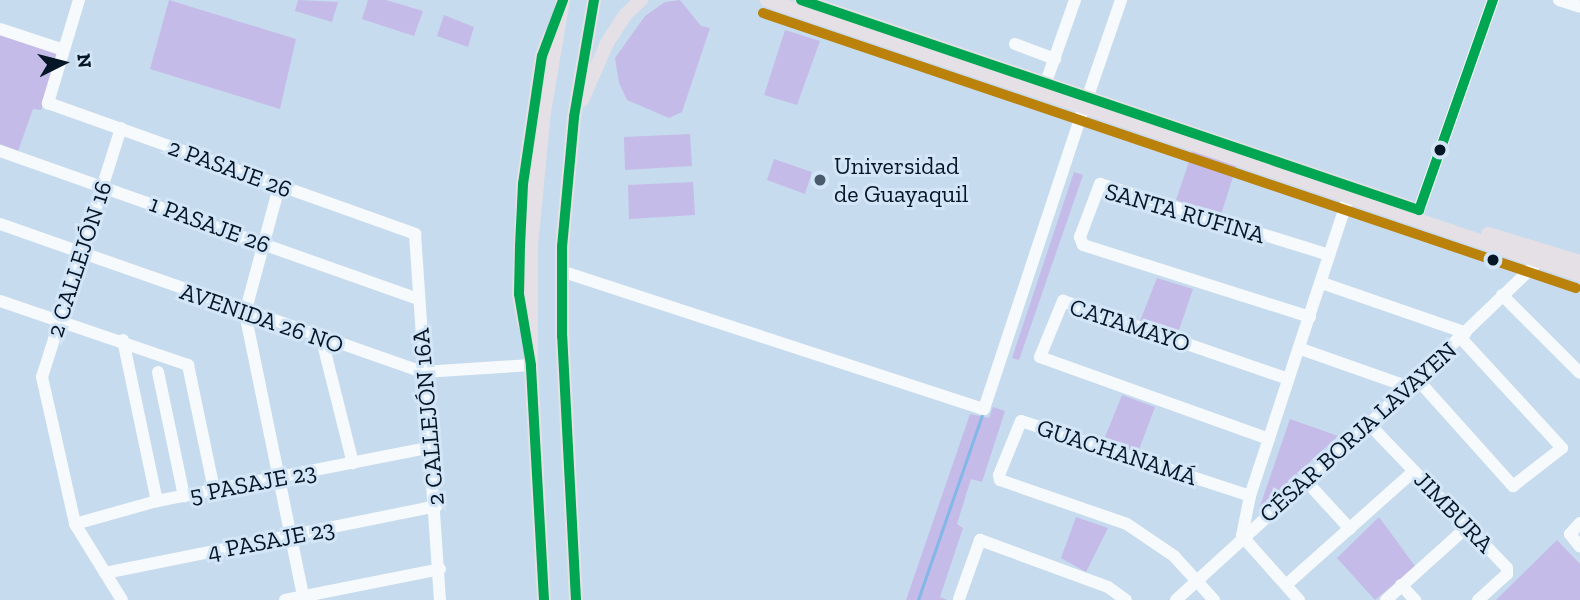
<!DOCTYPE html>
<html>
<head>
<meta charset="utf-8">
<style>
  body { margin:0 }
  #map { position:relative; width:1580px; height:600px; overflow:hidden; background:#c7dbee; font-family:"Zilla Slab",serif }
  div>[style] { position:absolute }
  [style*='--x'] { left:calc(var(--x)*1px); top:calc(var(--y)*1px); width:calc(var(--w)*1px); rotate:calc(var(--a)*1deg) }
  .green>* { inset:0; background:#c5bbe8 }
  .stream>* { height:2.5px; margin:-1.25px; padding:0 1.25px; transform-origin:1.25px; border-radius:1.25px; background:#83b7e8 }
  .minor>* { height:12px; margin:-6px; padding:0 6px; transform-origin:6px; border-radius:6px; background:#f7fafc }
  .major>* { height:14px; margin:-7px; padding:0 7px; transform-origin:7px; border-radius:7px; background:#e5e0e5 }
  .bus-1>* { height:10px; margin:-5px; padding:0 5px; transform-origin:5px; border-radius:5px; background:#00a651 }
  .bus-2>* { height:10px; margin:-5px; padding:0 5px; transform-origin:5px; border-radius:5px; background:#ba820a }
  .dots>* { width:19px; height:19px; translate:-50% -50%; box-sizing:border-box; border:4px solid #d3e6f8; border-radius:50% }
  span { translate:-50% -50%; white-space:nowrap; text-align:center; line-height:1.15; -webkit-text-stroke:6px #d3e6f8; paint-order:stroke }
  .poi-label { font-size:24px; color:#051626 }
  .left { translate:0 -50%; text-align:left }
  .street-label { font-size:24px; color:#051626 }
  .north { position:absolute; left:28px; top:28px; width:70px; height:70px; -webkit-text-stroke:5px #d3e6f8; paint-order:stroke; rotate:84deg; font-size:19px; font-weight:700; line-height:28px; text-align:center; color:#051626 }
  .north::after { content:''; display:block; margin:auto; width:24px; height:32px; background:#051626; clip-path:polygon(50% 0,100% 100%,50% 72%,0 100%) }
</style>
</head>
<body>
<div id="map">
  <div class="green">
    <div style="clip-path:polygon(169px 0,296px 39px,280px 109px,150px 69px)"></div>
    <div style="clip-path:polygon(298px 0,338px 2px,332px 22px,295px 11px)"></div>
    <div style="clip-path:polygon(368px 0,386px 0,423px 11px,414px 36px,362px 19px)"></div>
    <div style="clip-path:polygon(680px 0,701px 26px,710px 28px,682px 112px,669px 118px,627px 100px,619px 83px,615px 58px,645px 16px,665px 2px)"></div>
    <div style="clip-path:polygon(444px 15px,474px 27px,468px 47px,437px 36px)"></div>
    <div style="clip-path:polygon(785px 30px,820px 41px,797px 105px,764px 95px)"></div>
    <div style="clip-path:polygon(0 35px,58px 52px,41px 110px,33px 109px,18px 151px,0 144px)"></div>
    <div style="clip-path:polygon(690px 134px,692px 166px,625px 170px,624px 137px)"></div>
    <div style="clip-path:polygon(1194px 147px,1237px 164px,1221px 215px,1176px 200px)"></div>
    <div style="clip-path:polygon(774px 159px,812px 172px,805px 194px,767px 180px)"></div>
    <div style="clip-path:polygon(1074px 172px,1083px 175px,1019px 360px,1012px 358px)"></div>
    <div style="clip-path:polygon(693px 182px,695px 215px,629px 219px,628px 185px)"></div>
    <div style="clip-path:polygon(1157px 278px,1193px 289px,1178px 333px,1140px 321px)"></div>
    <div style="clip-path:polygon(1122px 395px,1155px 407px,1137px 455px,1103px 442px)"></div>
    <div style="clip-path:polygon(993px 407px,1005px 411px,982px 482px,971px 479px,957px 524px,963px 528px,940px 597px,947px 600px,906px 600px,970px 414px,989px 418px)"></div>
    <div style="clip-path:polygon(1290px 419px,1338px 436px,1259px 509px)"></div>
    <div style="clip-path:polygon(1076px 517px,1108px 528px,1086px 572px,1061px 558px)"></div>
    <div style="clip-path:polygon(1379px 517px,1415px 566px,1375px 600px,1337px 558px)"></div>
    <div style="clip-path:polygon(1557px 540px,1580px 564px,1580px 600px,1496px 600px)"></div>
  </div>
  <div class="stream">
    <div style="--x:918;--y:600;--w:199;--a:-70.9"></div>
  </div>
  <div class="minor">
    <div style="--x:79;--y:0;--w:108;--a:106.8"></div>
    <div style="--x:48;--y:103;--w:390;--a:19.6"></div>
    <div style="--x:415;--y:234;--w:367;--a:86.1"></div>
    <div style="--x:1559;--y:0;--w:22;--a:18"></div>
    <div style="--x:0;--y:29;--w:67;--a:18.2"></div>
    <div style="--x:1015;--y:44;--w:43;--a:20.6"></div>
    <div style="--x:1046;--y:82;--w:87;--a:-70.5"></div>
    <div style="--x:1088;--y:96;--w:102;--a:-71"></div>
    <div style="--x:121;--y:128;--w:261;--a:107.6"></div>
    <div style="--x:42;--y:377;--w:151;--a:77.3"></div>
    <div style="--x:75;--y:524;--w:89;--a:58.3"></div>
    <div style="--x:0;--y:151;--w:444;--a:19.5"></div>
    <div style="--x:279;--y:187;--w:131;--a:105.1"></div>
    <div style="--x:245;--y:313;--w:293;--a:78.4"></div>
    <div style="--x:1419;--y:210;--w:223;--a:-70.6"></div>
    <div style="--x:0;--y:224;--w:448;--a:19.3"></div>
    <div style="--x:423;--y:372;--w:108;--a:-3.7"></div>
    <div style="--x:561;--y:271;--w:445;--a:18.1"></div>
    <div style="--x:984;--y:409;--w:319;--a:-71.7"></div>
    <div style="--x:1322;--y:283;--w:152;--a:19.1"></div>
    <div style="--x:1502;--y:295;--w:110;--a:45"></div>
    <div style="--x:0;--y:301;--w:199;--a:18.8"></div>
    <div style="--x:188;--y:365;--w:127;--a:78.2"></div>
    <div style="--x:1310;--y:317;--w:238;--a:-162.4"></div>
    <div style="--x:1083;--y:245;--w:9;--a:-111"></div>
    <div style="--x:1080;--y:237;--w:57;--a:-69.3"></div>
    <div style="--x:1100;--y:184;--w:240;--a:17.2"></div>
    <div style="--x:123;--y:340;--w:165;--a:78.1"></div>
    <div style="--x:322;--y:340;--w:127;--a:75.9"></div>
    <div style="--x:1301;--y:349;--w:114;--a:19.4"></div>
    <div style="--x:158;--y:372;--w:127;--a:78.2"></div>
    <div style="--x:1417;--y:379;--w:144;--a:48.1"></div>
    <div style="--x:1513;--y:486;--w:62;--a:-37.8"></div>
    <div style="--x:1562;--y:448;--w:149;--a:-132.6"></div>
    <div style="--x:1369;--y:424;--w:199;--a:46.2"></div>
    <div style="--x:1507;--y:568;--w:6;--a:90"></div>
    <div style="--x:1507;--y:574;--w:39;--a:138"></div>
    <div style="--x:1269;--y:439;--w:243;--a:-160.3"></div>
    <div style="--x:1040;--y:357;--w:61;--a:-67.7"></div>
    <div style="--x:1063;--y:301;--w:238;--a:19.1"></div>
    <div style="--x:1306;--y:481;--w:65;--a:47.5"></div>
    <div style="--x:1580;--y:523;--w:15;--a:132"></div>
    <div style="--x:1570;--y:534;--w:16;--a:52"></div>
    <div style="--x:75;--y:524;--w:85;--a:-15.7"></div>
    <div style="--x:157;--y:501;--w:280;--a:-11.1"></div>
    <div style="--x:105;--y:573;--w:338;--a:-11.4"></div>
    <div style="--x:1286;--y:585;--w:171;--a:-41.7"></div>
    <div style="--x:1401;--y:585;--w:21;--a:47"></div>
    <div style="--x:959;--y:599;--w:63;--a:-70.4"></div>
    <div style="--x:980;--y:540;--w:136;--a:20.2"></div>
    <div style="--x:1108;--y:587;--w:22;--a:36"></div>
    <div style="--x:285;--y:600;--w:158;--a:-11.3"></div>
    <div style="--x:1176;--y:600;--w:261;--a:-42.4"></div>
    <div style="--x:1369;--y:424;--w:234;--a:-43.8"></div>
    <div style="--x:1214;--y:600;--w:59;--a:-132.3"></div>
    <div style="--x:1174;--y:556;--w:57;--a:-145.8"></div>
    <div style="--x:1127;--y:524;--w:134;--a:-160.9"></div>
    <div style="--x:1000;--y:480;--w:5;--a:-101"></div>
    <div style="--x:999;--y:475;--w:58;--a:-67.8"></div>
    <div style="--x:1021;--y:421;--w:241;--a:18.1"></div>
    <div style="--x:1299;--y:600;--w:86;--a:-131.7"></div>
    <div style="--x:1242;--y:536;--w:41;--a:-78.7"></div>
    <div style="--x:1250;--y:496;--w:314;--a:-71.8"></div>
    <div style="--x:1386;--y:600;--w:109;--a:-42"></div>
  </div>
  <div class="major">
    <div style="--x:767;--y:0;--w:858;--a:18.69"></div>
    <div style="--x:801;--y:0;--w:642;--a:18.8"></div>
    <div style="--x:582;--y:100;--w:62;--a:-66.3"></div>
    <div style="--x:607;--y:43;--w:33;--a:-57"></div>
    <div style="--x:625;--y:15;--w:22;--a:-43"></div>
    <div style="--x:1488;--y:234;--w:96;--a:16.9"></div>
    <div style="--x:524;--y:323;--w:29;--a:-100"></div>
    <div style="--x:519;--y:294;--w:110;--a:-87.9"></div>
    <div style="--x:523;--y:184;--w:129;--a:-81.6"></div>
    <div style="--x:542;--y:56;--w:22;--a:-69"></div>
    <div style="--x:544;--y:600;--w:235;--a:-93.2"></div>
    <div style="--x:531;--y:365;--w:119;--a:-90"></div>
    <div style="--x:531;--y:246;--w:135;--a:-84.5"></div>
    <div style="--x:544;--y:112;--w:114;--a:-80.4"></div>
    <div style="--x:576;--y:600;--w:264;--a:-93"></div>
    <div style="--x:562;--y:336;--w:89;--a:-90"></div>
    <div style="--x:562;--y:247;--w:131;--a:-84.7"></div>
    <div style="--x:574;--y:117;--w:119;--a:-80.3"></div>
  </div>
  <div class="bus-1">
    <div style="--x:801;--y:0;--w:653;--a:18.77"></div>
    <div style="--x:1419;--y:210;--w:223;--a:-70.6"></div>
    <div style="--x:544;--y:600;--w:235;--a:-93.2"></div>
    <div style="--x:531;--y:365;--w:72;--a:-99.6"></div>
    <div style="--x:519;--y:294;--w:48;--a:-88.8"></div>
    <div style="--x:520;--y:246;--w:62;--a:-87.2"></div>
    <div style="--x:523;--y:184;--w:129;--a:-81.6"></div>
    <div style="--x:542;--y:56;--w:60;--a:-69.4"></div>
    <div style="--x:576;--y:600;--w:264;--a:-93"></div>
    <div style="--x:562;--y:336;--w:89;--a:-90"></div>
    <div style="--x:562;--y:247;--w:131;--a:-84.7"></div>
    <div style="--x:574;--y:117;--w:119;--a:-80.3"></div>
  </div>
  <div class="bus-2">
    <div style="--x:763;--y:13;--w:858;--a:18.69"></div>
  </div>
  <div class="dots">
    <div style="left:1440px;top:150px;background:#051626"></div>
    <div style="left:820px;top:180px;background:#495b6c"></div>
    <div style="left:1493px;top:260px;background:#051626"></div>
  </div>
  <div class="poi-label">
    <span class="left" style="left:834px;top:180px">Universidad<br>de Guayaquil</span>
  </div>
  <div class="street-label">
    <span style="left:230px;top:168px;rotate:20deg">2 PASAJE 26</span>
    <span style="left:1185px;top:213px;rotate:16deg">SANTA RUFINA</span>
    <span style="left:210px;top:224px;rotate:20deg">1 PASAJE 26</span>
    <span style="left:79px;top:259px;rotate:-72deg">2 CALLEJÓN 16</span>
    <span style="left:262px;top:318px;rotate:19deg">AVENIDA 26 NO</span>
    <span style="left:1130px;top:325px;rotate:18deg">CATAMAYO</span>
    <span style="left:428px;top:417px;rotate:-95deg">2 CALLEJÓN 16A</span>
    <span style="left:1358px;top:432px;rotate:-42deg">CÉSAR BORJA LAVAYEN</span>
    <span style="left:1117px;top:452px;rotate:18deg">GUACHANAMÁ</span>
    <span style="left:253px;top:483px;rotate:-11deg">5 PASAJE 23</span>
    <span style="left:1454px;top:512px;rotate:46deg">JIMBURA</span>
    <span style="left:271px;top:540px;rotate:-11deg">4 PASAJE 23</span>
  </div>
  <div class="north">N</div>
</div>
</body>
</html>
